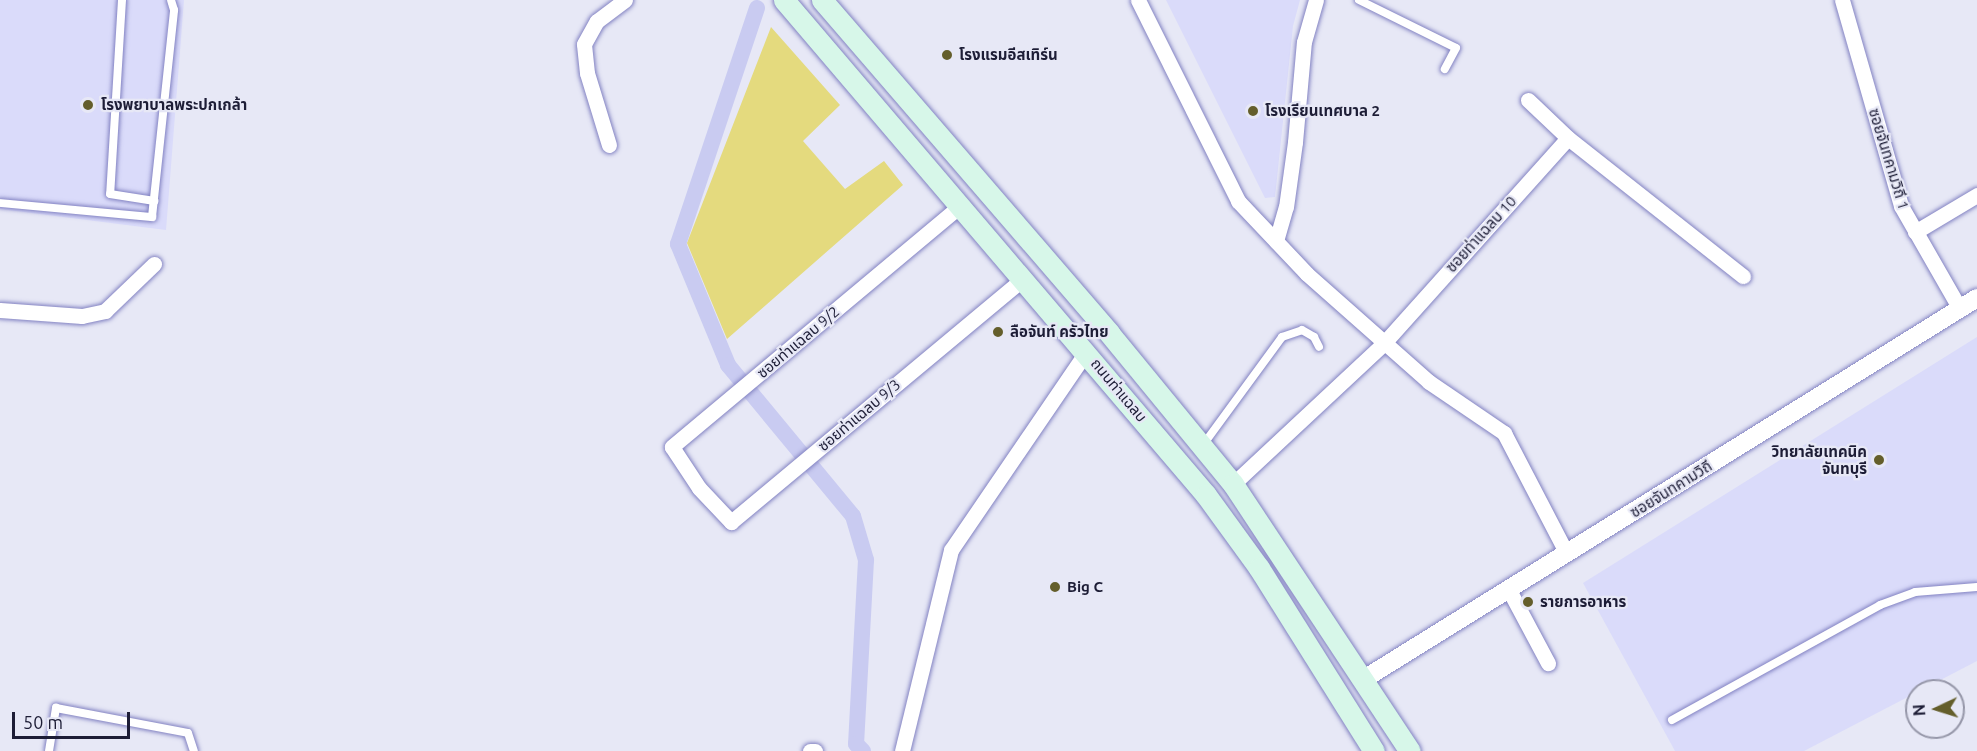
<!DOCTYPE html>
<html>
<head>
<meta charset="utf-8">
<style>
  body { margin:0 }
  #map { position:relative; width:1977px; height:751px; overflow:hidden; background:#e7e8f6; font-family:Ubuntu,"Noto Sans Thai",sans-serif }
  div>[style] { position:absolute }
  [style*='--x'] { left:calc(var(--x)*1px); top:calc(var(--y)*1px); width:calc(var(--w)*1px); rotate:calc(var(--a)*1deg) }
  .built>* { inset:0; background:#dadbfa }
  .green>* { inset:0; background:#e4da7e }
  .canal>* { height:16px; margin:-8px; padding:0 8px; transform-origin:8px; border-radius:8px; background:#c9cbf1 }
  .roads { filter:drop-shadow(0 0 2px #8282c2) drop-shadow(0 0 2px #8282c2) }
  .service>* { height:8px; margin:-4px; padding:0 4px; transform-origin:4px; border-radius:4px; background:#fff }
  .minor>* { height:15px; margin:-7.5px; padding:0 7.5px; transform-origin:7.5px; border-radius:7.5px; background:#fff }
  .tertiary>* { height:18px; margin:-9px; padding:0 9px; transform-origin:9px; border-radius:9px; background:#fff }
  .secondary>* { height:21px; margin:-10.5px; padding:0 10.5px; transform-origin:10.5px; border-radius:10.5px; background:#d7f7e9 }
  .dots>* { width:16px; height:16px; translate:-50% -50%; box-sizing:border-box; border:3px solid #e7e8f6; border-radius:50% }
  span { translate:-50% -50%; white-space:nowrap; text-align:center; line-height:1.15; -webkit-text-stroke:4.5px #e7e8f6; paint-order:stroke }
  .poi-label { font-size:15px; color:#1d1d36; font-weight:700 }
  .left { translate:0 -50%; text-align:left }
  .right { translate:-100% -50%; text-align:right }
  .street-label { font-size:15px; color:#1d1d36 }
  .north { position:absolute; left:1905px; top:679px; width:60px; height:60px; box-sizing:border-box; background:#e7e8f6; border:2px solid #9697a9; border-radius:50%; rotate:266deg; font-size:16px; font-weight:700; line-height:24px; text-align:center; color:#1d1d36 }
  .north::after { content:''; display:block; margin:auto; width:21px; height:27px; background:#645e2b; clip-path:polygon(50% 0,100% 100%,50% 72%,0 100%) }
  .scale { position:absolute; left:12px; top:712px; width:118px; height:27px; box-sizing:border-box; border:3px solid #1d1d36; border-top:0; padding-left:8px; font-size:18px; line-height:21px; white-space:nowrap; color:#1d1d36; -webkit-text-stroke:4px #e7e8f6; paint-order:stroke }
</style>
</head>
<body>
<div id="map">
  <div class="built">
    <div style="clip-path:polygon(0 0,184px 0,166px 230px,0 209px)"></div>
    <div style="clip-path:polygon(1166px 0,1300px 0,1293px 26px,1275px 197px,1265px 198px)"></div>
    <div style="clip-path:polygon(1977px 337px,1977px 661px,1804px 751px,1675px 751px,1583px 583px)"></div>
  </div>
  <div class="green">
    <div style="clip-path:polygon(771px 27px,840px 105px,803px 141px,845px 189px,884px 161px,903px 185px,727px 339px,687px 243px)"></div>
  </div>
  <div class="canal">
    <div style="--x:757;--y:8;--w:249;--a:108.5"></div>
    <div style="--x:678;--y:244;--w:131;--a:67.5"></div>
    <div style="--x:728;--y:365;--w:196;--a:50.4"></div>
    <div style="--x:853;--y:516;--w:46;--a:73.5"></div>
    <div style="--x:866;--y:560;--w:184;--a:93.1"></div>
    <div style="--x:856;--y:744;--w:10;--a:45"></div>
  </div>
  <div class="roads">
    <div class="service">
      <div style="--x:122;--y:0;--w:194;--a:93.5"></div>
      <div style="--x:110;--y:194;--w:45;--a:9"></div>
      <div style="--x:1359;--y:0;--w:108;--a:26.3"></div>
      <div style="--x:1456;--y:48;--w:24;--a:118"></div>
      <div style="--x:0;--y:203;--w:153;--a:5.3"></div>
      <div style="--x:152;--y:217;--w:208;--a:-83.9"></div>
      <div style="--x:174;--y:10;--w:10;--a:-107"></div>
      <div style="--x:1203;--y:445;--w:134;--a:-53.8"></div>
      <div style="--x:1282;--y:337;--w:21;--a:-19"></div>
      <div style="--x:1302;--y:330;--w:14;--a:30"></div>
      <div style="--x:1314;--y:337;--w:11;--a:63"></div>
      <div style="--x:1672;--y:720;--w:238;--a:-28.9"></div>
      <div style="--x:1880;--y:605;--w:37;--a:-20"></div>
      <div style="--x:1915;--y:592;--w:62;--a:-4.6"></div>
      <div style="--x:49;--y:751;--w:44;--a:-80.8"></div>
      <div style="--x:56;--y:708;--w:134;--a:10.7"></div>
      <div style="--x:188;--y:733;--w:19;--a:72"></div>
    </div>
    <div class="minor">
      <div style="--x:1138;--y:0;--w:225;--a:63.5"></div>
      <div style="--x:1238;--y:201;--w:100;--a:46.6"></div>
      <div style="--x:1307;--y:274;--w:163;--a:41.5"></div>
      <div style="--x:1429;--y:382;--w:91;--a:34.2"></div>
      <div style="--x:1504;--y:433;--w:136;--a:62.5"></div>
      <div style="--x:1842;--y:0;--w:214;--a:74"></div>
      <div style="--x:1901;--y:206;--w:119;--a:60.2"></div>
      <div style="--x:1528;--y:100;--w:55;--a:43.5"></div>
      <div style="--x:609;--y:145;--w:75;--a:-107"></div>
      <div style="--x:587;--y:73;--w:29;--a:-96"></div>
      <div style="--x:584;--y:44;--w:26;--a:-61"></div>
      <div style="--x:597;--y:21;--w:35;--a:-37"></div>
      <div style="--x:961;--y:205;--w:377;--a:140.1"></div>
      <div style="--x:672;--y:447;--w:49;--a:56.6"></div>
      <div style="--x:699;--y:488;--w:47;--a:46.7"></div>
      <div style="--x:731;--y:522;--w:381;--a:-39.8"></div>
      <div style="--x:1915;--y:232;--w:72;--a:-30.8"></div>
      <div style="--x:1276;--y:241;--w:35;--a:-74"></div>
      <div style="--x:1286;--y:207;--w:66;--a:-82.1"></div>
      <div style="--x:1295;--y:142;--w:100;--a:-84.9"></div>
      <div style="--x:1304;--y:42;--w:44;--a:-74.1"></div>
      <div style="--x:0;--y:310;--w:82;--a:4.2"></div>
      <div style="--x:82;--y:316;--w:24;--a:-12"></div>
      <div style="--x:105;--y:311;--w:68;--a:-43.8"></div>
      <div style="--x:1233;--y:484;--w:207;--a:-43"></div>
      <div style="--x:1384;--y:343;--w:275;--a:-48.1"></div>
      <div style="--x:1568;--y:138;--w:223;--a:38.3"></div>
      <div style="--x:1509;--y:590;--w:83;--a:61.9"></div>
      <div style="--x:810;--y:751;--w:5;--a:0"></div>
      <div style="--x:902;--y:751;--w:207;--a:-76.3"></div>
      <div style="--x:951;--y:550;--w:241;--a:-55.7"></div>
    </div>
    <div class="tertiary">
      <div style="--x:1364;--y:679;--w:722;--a:-31.86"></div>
    </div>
    <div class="secondary">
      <div style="--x:784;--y:0;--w:650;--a:49.55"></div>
      <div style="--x:1206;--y:495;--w:90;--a:54"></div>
      <div style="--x:1259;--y:568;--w:216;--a:57.9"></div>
      <div style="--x:822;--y:0;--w:440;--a:49.2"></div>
      <div style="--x:1109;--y:333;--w:195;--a:50.6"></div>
      <div style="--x:1233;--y:484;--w:320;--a:56.5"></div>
    </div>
  </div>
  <div class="dots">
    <div style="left:947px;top:55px;background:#645e2b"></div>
    <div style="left:88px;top:105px;background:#645e2b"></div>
    <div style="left:1253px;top:111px;background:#645e2b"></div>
    <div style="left:998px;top:332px;background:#645e2b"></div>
    <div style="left:1879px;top:460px;background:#645e2b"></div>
    <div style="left:1055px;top:587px;background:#645e2b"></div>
    <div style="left:1528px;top:602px;background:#645e2b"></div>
  </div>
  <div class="poi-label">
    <span class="left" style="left:959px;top:55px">โรงแรมอีสเทิร์น</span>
    <span class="left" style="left:101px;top:105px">โรงพยาบาลพระปกเกล้า</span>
    <span class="left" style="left:1265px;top:111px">โรงเรียนเทศบาล 2</span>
    <span class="left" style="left:1010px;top:332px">ลือจันท์ ครัวไทย</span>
    <span class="right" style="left:1867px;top:460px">วิทยาลัยเทคนิค<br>จันทบุรี</span>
    <span class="left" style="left:1067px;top:587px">Big C</span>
    <span class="left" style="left:1540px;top:602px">รายการอาหาร</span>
  </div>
  <div class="street-label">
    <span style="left:1889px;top:159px;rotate:73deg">ซอยจันทคามวิถี 1</span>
    <span style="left:1481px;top:234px;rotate:-48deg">ซอยท่าแฉลบ 10</span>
    <span style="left:798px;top:342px;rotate:-40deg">ซอยท่าแฉลบ 9/2</span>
    <span style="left:1119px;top:390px;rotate:50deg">ถนนท่าแฉลบ</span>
    <span style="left:859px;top:415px;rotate:-40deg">ซอยท่าแฉลบ 9/3</span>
    <span style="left:1671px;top:489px;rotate:-32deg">ซอยจันทคามวิถี</span>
  </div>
  <div class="north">N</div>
  <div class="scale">50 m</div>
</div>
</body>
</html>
